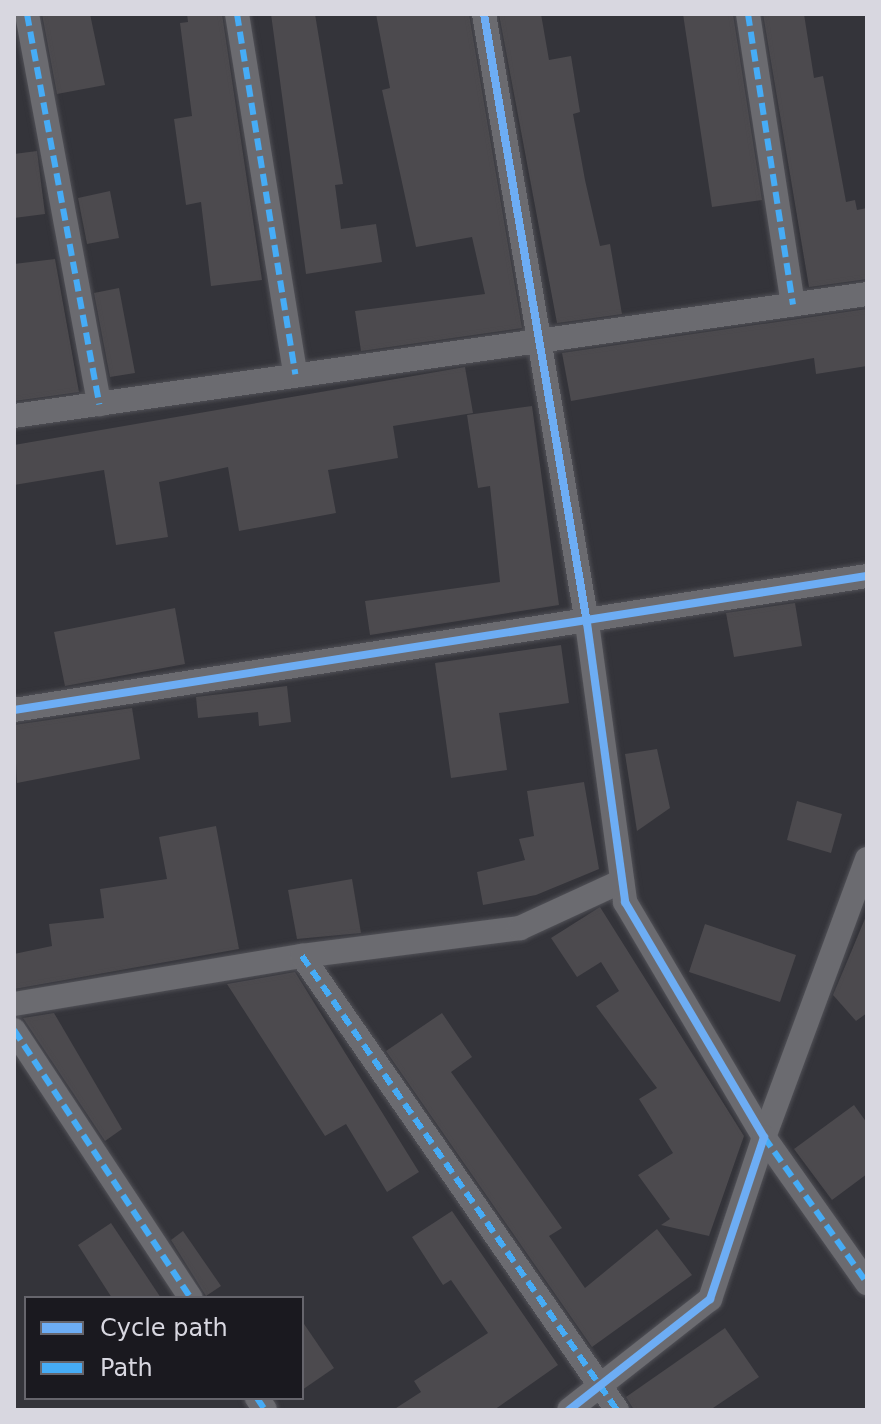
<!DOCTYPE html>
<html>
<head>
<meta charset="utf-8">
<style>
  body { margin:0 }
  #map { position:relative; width:881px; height:1424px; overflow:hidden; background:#34343a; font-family:"DejaVu Sans",sans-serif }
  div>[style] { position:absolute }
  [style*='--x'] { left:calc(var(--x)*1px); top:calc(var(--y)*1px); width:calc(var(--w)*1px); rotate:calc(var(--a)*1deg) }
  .building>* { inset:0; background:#4c4a4e }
  .roads { filter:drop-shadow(0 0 2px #515157) drop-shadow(0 0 2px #515157) }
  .minor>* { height:24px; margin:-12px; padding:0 12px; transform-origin:12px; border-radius:12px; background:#6b6b70 }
  .quiet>* { height:6px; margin-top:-3px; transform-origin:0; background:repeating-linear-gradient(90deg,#46acf6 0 12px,transparent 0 18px) }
  .cycleway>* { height:8px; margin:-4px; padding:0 4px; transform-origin:4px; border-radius:4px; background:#6dadf4 }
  span { translate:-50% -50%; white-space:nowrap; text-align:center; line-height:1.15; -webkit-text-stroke:6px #1a191f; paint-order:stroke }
  .frame { position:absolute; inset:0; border:16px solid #d8d7e0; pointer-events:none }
  .legend { position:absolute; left:24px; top:1296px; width:280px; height:104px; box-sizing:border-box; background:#1a191f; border:2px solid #66656c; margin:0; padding:10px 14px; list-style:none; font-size:24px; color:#d8d7e0 }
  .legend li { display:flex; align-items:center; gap:16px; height:40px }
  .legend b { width:40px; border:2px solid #66656c }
</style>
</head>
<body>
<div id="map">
  <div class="building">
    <div style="clip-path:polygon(42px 14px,90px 14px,105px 85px,57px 94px)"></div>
    <div style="clip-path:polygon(187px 14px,222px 14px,262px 280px,211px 286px,201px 202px,186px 205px,174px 119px,192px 116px,180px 23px,188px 22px)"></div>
    <div style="clip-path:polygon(271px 14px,315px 14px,343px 184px,335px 185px,341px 229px,376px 224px,382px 262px,306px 274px)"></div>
    <div style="clip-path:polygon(376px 14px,469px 14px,522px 328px,361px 351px,355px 311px,485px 294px,472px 237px,416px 247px,382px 90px,390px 88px)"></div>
    <div style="clip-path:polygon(499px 14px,541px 14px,549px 60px,571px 56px,580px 112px,573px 114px,585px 180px,600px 246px,610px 244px,622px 314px,557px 323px)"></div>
    <div style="clip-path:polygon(683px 14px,733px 14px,762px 200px,712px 207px)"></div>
    <div style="clip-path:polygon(763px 14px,804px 14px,814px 78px,823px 76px,846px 202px,855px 200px,857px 210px,867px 208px,867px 279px,809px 287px)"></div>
    <div style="clip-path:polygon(37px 151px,45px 214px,14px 218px,14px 154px)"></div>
    <div style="clip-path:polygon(110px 191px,119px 238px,87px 244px,78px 198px)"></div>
    <div style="clip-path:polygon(55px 259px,79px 392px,14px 401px,14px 264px)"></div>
    <div style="clip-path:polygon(119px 288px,135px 373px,110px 377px,94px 293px)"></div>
    <div style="clip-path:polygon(867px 309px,867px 366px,816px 374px,814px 358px,571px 401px,562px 353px)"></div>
    <div style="clip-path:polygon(465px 367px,473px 413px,393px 426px,398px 458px,328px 470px,336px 513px,239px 531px,228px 467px,159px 482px,168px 537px,116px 545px,104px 470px,14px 485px,14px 445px)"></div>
    <div style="clip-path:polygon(532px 406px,559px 605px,370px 635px,365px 601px,500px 582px,490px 486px,478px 488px,467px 415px)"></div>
    <div style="clip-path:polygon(795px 603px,802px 646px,734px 657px,726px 613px)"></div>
    <div style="clip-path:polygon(175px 608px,185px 664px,65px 686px,54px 632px)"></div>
    <div style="clip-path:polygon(561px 645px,569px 703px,499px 713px,507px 770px,451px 778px,435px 663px)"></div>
    <div style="clip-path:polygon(287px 686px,291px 722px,259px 726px,258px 712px,198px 718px,196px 697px)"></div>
    <div style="clip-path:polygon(132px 708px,140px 759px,17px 783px,14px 725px)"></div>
    <div style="clip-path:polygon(657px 749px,670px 808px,637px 831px,625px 754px)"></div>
    <div style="clip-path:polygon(584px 782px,599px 869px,536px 895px,483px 905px,477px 872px,525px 860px,519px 839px,534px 836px,527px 791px)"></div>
    <div style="clip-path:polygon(797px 801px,842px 814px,831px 853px,787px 840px)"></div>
    <div style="clip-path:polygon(216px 826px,239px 949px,14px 989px,14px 954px,52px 946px,49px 924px,104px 918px,100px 889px,167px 879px,159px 837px)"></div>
    <div style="clip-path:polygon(352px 879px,361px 933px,297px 939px,288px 890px)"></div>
    <div style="clip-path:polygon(600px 907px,744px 1136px,709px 1236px,661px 1225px,670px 1219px,638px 1175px,673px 1153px,639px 1099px,657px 1088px,596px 1006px,619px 991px,601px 962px,577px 977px,551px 938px)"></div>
    <div style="clip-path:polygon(867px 914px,867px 1013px,856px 1021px,833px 995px)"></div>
    <div style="clip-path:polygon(705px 924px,796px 955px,780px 1002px,689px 972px)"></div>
    <div style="clip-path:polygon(295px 972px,419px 1172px,387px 1192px,346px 1124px,325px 1136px,227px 984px)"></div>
    <div style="clip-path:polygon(54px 1013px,122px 1129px,105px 1141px,23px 1018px)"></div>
    <div style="clip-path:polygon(442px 1013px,472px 1057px,451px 1072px,562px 1228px,549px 1236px,585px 1288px,657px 1229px,692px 1275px,592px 1347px,386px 1051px)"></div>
    <div style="clip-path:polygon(854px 1105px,867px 1123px,867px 1174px,832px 1200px,794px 1149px)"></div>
    <div style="clip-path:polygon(452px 1211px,558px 1365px,494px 1410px,393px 1410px,421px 1392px,414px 1381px,488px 1333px,451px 1280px,443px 1285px,412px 1237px)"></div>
    <div style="clip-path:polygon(111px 1223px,161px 1298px,112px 1298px,78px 1245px)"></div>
    <div style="clip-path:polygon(183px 1231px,221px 1286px,206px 1296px,171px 1240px)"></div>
    <div style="clip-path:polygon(302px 1321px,334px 1368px,302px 1390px)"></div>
    <div style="clip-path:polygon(725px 1328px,759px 1377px,710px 1410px,634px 1410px,626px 1397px)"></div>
  </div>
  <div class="roads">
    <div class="minor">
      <div style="--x:27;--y:14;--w:397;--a:79.5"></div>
      <div style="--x:237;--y:14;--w:365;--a:80.8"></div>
      <div style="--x:484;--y:14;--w:618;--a:80.4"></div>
      <div style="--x:587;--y:623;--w:282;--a:82.2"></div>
      <div style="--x:625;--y:902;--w:273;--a:59.4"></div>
      <div style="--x:764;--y:1137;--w:171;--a:108.4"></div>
      <div style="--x:710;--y:1299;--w:179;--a:141.8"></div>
      <div style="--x:748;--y:14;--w:294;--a:81.2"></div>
      <div style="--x:14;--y:416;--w:862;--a:-8.14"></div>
      <div style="--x:14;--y:710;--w:863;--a:-8.93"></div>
      <div style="--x:867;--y:859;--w:296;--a:110.3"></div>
      <div style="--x:764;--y:1137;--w:179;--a:54.8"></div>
      <div style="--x:302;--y:956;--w:553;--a:55.25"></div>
      <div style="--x:14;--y:1004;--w:292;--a:-9.5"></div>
      <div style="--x:302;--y:956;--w:220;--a:-7.3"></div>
      <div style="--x:520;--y:928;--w:112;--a:-24.7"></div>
      <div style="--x:14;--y:1030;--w:321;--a:56.6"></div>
      <div style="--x:257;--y:1398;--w:14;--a:56"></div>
    </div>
  </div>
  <div class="quiet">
    <div style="--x:27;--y:14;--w:397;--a:79.5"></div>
    <div style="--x:237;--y:14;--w:365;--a:80.8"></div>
    <div style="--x:748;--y:14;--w:294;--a:81.2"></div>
    <div style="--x:302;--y:956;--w:553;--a:55.25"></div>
    <div style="--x:14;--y:1030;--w:321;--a:56.6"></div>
    <div style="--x:764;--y:1137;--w:179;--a:54.8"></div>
    <div style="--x:257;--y:1398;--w:14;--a:56"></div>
  </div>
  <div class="cycleway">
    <div style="--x:484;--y:14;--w:618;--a:80.4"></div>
    <div style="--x:587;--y:623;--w:282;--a:82.2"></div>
    <div style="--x:625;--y:902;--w:273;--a:59.4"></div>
    <div style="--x:764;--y:1137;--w:171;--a:108.4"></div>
    <div style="--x:710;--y:1299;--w:179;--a:141.8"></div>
    <div style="--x:14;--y:710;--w:863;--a:-8.93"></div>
  </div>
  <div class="frame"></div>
  <ul class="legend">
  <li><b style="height:10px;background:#6dadf4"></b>Cycle path</li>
  <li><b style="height:10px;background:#46acf6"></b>Path</li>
  </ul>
</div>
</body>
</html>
